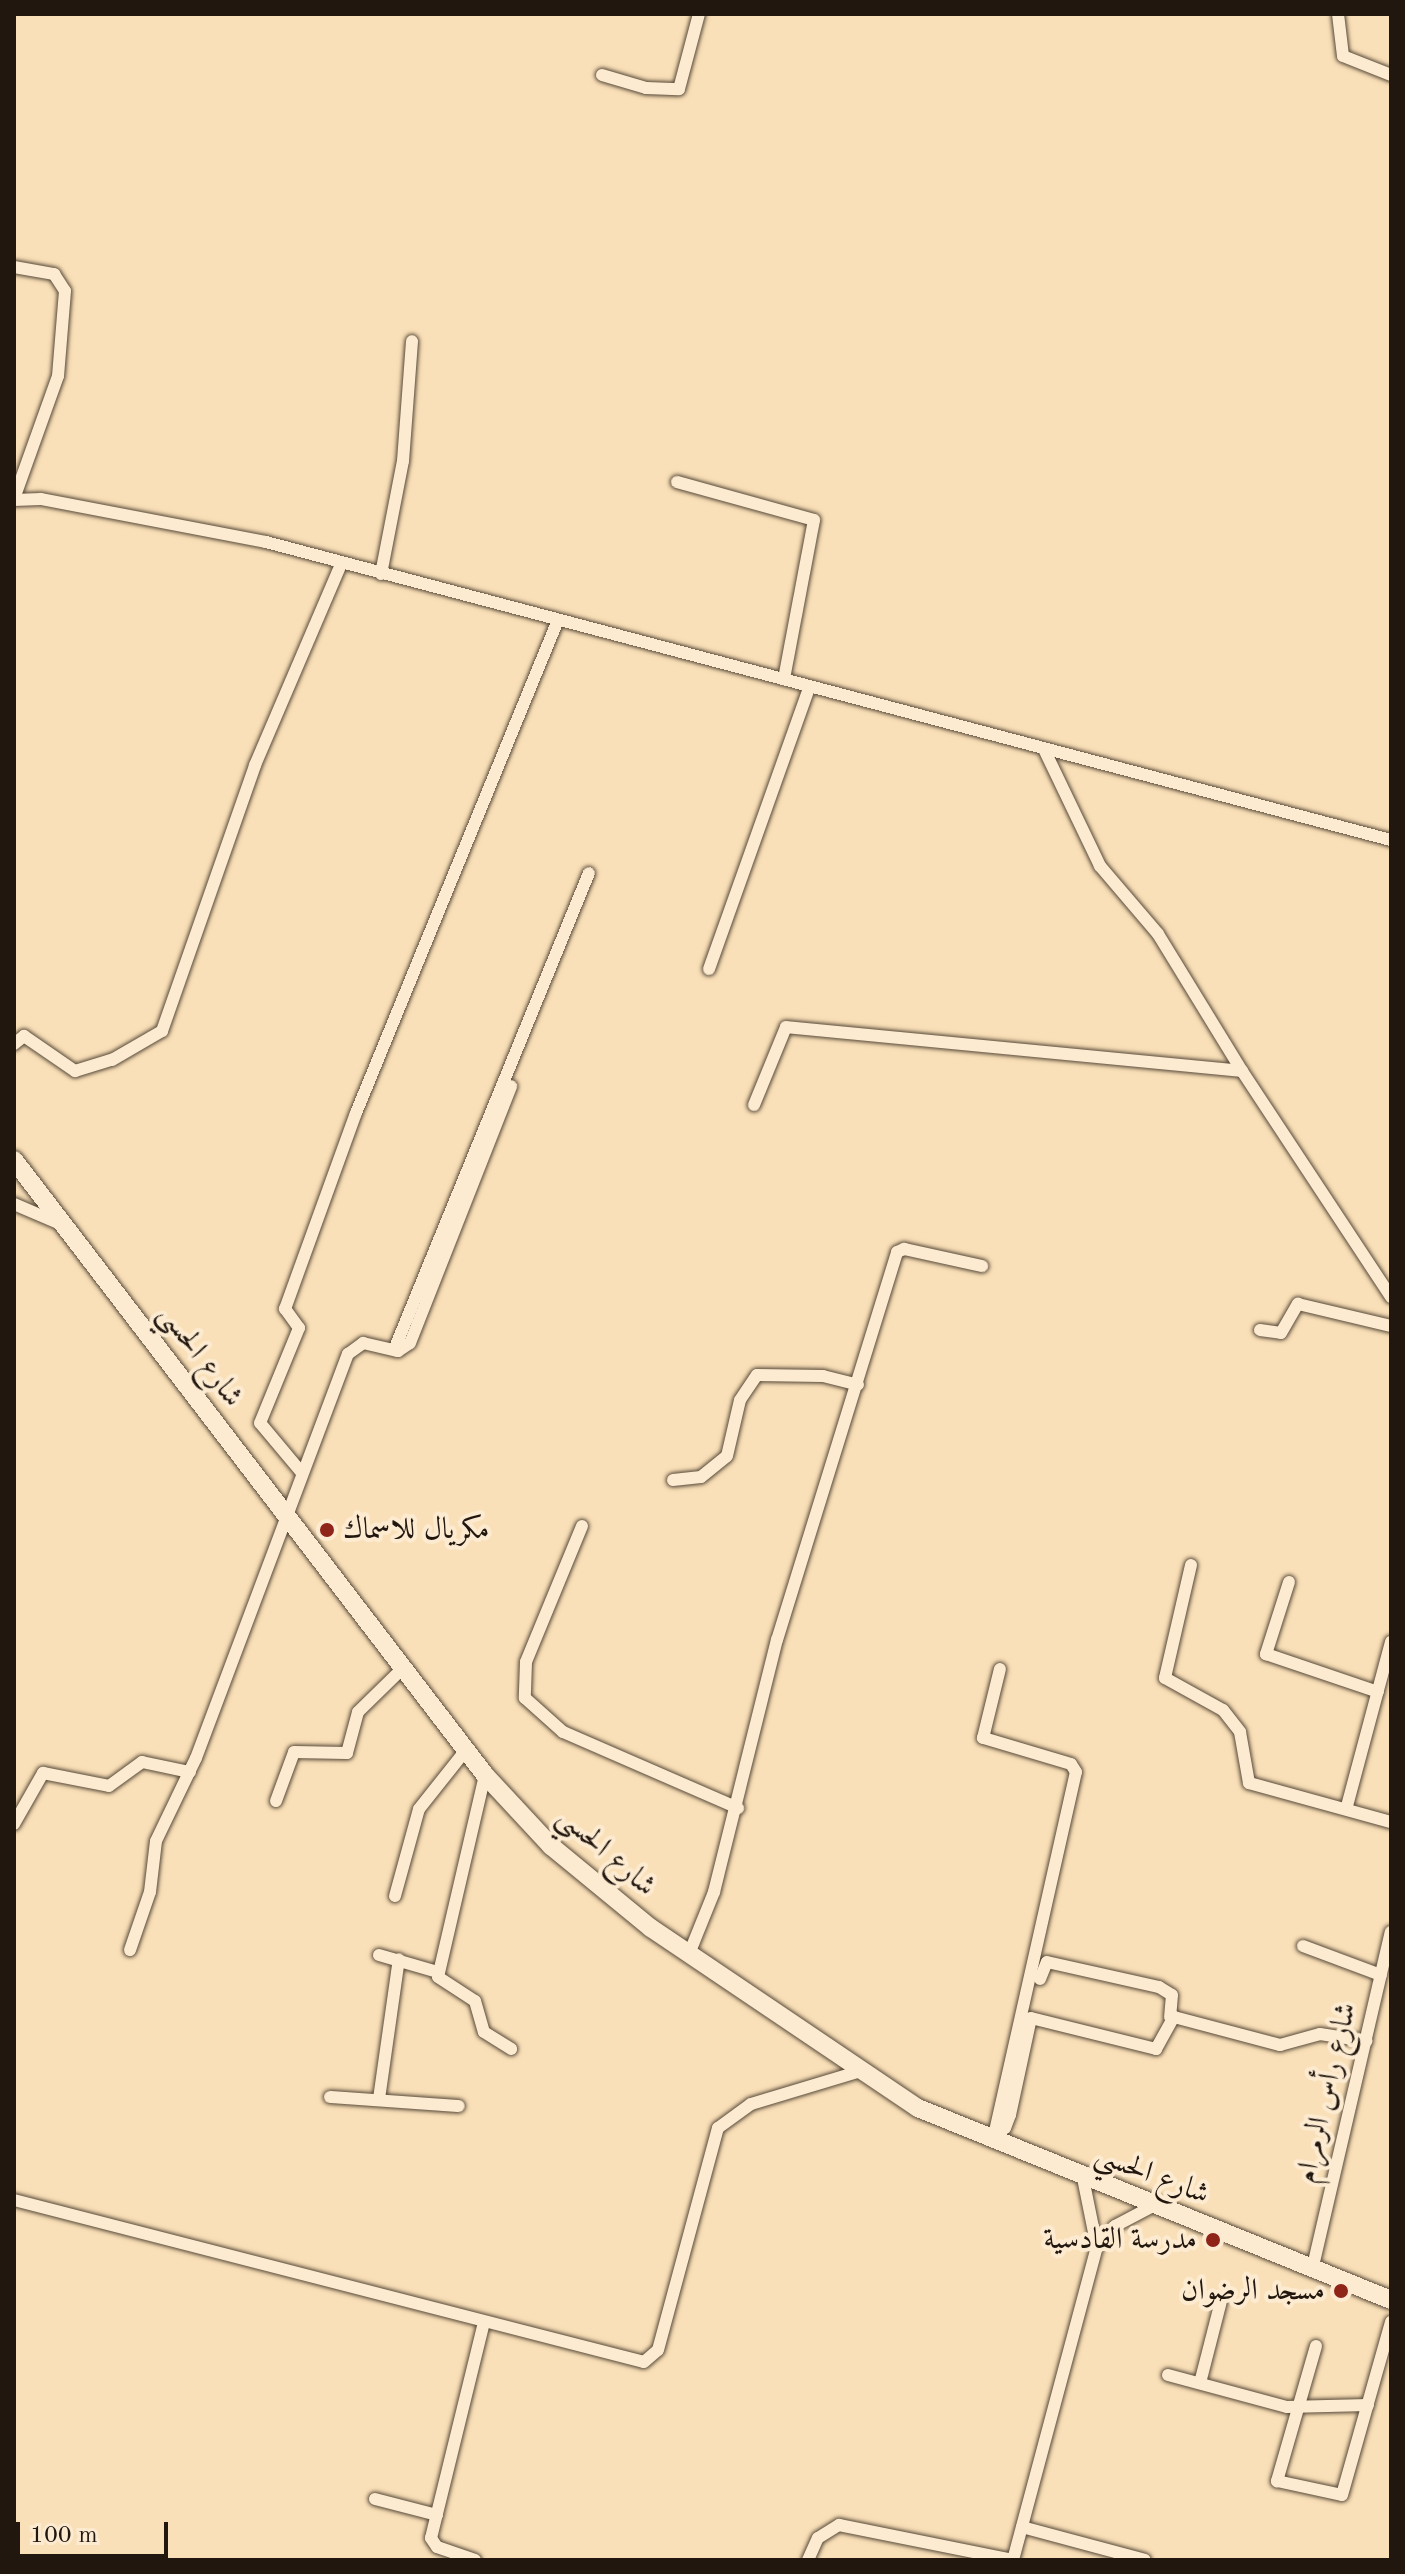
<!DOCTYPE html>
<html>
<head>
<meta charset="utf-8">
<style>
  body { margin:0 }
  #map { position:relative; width:1405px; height:2574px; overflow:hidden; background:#fae0b8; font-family:"Old Standard TT",Amiri,serif }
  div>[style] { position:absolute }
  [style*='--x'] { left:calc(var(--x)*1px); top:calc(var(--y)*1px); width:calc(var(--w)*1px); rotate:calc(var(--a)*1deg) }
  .roads { filter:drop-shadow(0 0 2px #574939) drop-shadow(0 0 2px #574939) }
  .street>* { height:12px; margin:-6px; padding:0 6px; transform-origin:6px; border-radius:6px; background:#fcebd1 }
  .secondary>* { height:18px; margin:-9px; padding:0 9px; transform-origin:9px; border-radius:9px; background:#fcebd1 }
  .dots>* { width:22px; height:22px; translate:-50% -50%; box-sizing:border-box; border:4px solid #fcebd1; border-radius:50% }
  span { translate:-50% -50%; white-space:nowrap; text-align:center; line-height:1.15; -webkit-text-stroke:8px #fcebd1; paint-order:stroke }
  .street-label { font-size:30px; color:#21170f }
  .poi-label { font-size:30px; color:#21170f }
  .left { translate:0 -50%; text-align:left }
  .right { translate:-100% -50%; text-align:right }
  .frame { position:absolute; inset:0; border:16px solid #21170f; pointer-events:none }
  .scale { position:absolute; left:16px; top:2522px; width:152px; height:36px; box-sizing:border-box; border:4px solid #21170f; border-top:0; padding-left:10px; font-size:24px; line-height:28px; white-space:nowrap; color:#21170f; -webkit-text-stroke:6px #fcebd1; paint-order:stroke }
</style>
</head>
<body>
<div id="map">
  <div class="roads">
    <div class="street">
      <div style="--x:1338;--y:14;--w:42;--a:83.2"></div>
      <div style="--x:1343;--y:56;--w:52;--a:21.6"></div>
      <div style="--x:602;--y:75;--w:46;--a:16.5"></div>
      <div style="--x:646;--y:88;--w:33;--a:2"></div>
      <div style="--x:679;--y:89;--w:78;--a:-75.1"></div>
      <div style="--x:14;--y:267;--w:41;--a:9.9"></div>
      <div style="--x:54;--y:274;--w:20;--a:57"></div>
      <div style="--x:65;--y:291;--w:85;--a:94.7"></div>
      <div style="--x:58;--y:376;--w:131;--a:109.7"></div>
      <div style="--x:677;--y:482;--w:142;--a:15.5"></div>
      <div style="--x:814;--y:520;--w:162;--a:100.7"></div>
      <div style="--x:14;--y:500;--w:27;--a:-2"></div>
      <div style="--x:41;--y:499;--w:229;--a:10.8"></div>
      <div style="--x:266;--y:542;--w:1164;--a:14.84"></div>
      <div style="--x:381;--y:574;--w:115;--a:-79"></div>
      <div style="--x:403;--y:461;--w:120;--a:-85.7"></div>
      <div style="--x:1044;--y:749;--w:130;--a:64.4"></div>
      <div style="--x:1100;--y:866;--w:89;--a:49.5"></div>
      <div style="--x:1158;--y:934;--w:161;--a:58.5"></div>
      <div style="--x:709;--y:969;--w:300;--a:-70.4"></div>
      <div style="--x:14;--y:1044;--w:13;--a:-39"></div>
      <div style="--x:24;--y:1036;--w:62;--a:34.5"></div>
      <div style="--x:75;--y:1071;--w:39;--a:-17"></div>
      <div style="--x:112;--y:1060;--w:58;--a:-30.1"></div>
      <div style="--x:162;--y:1031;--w:282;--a:-70.7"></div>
      <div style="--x:255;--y:765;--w:219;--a:-66.8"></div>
      <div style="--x:754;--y:1105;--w:84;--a:-67.7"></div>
      <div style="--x:786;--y:1027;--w:458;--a:5.5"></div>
      <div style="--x:1242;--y:1071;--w:271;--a:56.6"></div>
      <div style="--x:14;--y:1204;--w:53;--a:23.2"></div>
      <div style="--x:1260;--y:1330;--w:21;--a:8"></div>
      <div style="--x:1281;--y:1333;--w:34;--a:-60"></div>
      <div style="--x:1298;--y:1304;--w:96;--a:13.3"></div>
      <div style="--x:394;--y:1350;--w:515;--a:-67.77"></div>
      <div style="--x:302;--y:1473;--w:65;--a:-130"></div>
      <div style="--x:260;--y:1423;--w:103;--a:-67.7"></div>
      <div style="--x:299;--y:1328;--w:24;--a:-126"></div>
      <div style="--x:285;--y:1309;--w:208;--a:-70.1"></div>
      <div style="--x:356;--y:1113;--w:533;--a:-67.72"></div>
      <div style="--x:673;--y:1480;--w:28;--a:-6"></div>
      <div style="--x:701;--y:1477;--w:33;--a:-39"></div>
      <div style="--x:727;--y:1456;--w:57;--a:-76.9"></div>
      <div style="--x:740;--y:1400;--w:30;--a:-56"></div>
      <div style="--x:757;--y:1375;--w:66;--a:0.9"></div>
      <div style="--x:823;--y:1376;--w:36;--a:14"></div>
      <div style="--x:582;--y:1526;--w:147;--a:112.4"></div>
      <div style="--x:526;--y:1662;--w:36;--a:92"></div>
      <div style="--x:525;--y:1698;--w:51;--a:41.8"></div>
      <div style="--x:563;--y:1732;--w:191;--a:23.5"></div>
      <div style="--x:1191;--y:1565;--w:116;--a:103"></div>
      <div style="--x:1165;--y:1678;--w:66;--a:28.9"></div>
      <div style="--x:1223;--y:1710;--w:28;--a:52"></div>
      <div style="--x:1240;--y:1732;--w:52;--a:80"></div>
      <div style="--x:1249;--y:1783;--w:147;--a:15.4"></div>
      <div style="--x:1289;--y:1582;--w:76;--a:107.7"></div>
      <div style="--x:1266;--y:1654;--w:118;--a:18.7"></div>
      <div style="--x:485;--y:1775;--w:207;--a:103.1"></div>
      <div style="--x:438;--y:1977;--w:44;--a:33"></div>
      <div style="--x:475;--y:2001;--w:32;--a:74"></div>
      <div style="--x:484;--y:2032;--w:32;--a:32"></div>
      <div style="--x:276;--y:1801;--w:52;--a:-69.8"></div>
      <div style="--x:294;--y:1752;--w:53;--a:1.1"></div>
      <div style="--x:347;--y:1753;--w:42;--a:-75"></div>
      <div style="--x:358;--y:1712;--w:63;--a:-44.4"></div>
      <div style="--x:1347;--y:1806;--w:170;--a:-75"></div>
      <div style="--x:14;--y:1824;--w:59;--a:-60.4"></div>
      <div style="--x:43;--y:1773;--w:67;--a:11.1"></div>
      <div style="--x:109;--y:1786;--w:41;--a:-36"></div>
      <div style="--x:142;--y:1762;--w:49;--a:11.8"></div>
      <div style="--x:395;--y:1896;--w:90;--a:-74.6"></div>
      <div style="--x:419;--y:1809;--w:75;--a:-51.5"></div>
      <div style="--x:1303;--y:1946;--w:83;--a:20.4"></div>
      <div style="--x:130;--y:1950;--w:61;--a:-71"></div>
      <div style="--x:150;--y:1892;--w:51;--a:-83.3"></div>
      <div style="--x:156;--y:1841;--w:92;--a:-64.3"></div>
      <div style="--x:196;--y:1758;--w:432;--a:-69.4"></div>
      <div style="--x:348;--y:1354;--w:19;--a:-36"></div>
      <div style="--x:363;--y:1343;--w:36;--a:13"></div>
      <div style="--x:398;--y:1351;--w:14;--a:-34"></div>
      <div style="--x:410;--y:1343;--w:276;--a:-68.5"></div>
      <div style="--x:689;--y:1954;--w:67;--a:-68"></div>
      <div style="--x:714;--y:1892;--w:260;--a:-76"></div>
      <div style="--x:777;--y:1640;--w:406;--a:-72.8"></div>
      <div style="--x:897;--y:1252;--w:8;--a:-23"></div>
      <div style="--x:904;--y:1249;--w:80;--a:12.3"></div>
      <div style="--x:379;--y:1955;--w:61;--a:16.1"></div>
      <div style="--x:1040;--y:1979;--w:18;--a:-68"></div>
      <div style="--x:1047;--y:1962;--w:115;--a:12.6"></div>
      <div style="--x:1159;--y:1987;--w:15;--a:32"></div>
      <div style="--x:1172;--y:1995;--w:22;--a:95"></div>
      <div style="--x:330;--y:2097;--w:129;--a:4"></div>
      <div style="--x:379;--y:2099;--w:141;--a:-81.9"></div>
      <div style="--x:995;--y:2133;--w:11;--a:-27"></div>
      <div style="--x:1005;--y:2128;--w:14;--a:-69"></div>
      <div style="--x:1010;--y:2115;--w:99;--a:-77.8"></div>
      <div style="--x:1031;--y:2018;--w:129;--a:13.9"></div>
      <div style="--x:1156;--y:2049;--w:37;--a:-61"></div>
      <div style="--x:1174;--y:2017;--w:110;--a:14.8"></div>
      <div style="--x:1280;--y:2045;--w:41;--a:-15.4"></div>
      <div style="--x:1320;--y:2034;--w:47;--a:8.7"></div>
      <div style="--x:993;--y:2140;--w:377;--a:-77.3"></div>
      <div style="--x:1076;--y:1772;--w:9;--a:-122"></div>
      <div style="--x:1071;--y:1764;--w:92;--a:-163.5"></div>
      <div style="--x:983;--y:1738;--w:71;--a:-76.2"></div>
      <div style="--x:14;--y:2200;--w:650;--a:14.42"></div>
      <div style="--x:644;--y:2362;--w:18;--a:-41"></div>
      <div style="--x:658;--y:2350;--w:230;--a:-74.9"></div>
      <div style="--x:718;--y:2128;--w:41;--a:-36"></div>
      <div style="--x:751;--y:2104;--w:112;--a:-16.7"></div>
      <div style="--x:1097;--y:2247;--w:28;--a:-49"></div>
      <div style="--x:1115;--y:2226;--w:43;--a:-27.8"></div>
      <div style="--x:1313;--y:2266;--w:343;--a:-76.9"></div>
      <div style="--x:1316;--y:2346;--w:141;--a:106.1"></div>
      <div style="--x:1277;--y:2481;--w:66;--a:12.2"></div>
      <div style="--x:1342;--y:2495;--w:180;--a:-74.2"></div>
      <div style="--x:1168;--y:2375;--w:123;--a:15.1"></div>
      <div style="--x:1287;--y:2407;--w:81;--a:-1.4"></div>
      <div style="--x:1200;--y:2383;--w:85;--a:-75.6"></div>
      <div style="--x:375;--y:2499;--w:64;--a:14.5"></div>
      <div style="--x:1022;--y:2527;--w:127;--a:15"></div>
      <div style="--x:475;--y:2560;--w:40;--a:-161.1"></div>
      <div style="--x:437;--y:2547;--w:11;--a:-124"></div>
      <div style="--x:431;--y:2538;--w:221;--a:-76.2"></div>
      <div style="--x:808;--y:2560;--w:24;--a:-66"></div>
      <div style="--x:818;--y:2538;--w:25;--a:-32"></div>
      <div style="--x:839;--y:2525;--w:177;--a:11.4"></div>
      <div style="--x:1013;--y:2560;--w:324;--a:-75"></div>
      <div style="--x:1097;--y:2247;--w:70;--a:-101.5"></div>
    </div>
    <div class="secondary">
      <div style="--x:14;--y:1160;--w:775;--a:52.55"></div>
      <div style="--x:485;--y:1775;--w:97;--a:47.1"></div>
      <div style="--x:551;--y:1846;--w:129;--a:39.4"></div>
      <div style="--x:651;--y:1928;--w:322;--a:34"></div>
      <div style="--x:918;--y:2108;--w:510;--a:22.09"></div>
    </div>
  </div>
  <div class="dots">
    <div style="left:327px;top:1530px;background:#8f2418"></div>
    <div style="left:1213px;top:2240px;background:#8f2418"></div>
    <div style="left:1341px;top:2291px;background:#8f2418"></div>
  </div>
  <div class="street-label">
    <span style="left:200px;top:1356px;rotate:53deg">شارع الحسي</span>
    <span style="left:606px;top:1852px;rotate:41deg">شارع الحسي</span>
    <span style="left:1327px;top:2093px;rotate:-77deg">شارع رأس الرمرام</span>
    <span style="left:1152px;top:2175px;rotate:21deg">شارع الحسي</span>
  </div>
  <div class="poi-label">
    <span class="left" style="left:343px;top:1530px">مكريال للاسماك</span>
    <span class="right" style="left:1197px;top:2240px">مدرسة القادسية</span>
    <span class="right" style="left:1325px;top:2291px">مسجد الرضوان</span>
  </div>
  <div class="frame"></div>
  <div class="scale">100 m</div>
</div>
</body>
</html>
